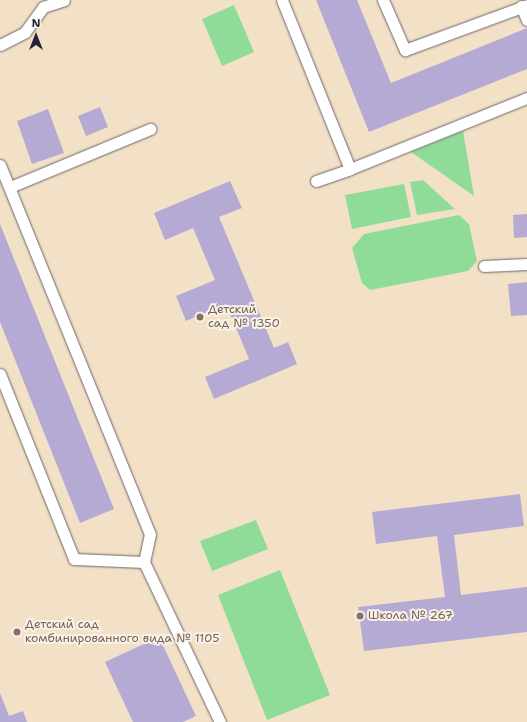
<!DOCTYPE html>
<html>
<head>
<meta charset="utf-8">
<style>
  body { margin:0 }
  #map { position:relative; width:527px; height:722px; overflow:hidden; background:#f3e1c7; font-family:"Shantell Sans",sans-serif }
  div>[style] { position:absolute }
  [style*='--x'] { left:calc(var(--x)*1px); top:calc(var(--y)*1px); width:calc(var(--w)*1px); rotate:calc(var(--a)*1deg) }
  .green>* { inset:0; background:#8fdc99 }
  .building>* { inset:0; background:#b4aad4 }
  .roads { filter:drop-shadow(0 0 1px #6b656c) drop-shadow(0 0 1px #6b656c) }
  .service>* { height:11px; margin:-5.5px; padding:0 5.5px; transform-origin:5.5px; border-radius:5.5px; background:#fff }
  .dots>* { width:11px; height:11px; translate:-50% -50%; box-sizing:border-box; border:2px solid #f7f3e8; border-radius:50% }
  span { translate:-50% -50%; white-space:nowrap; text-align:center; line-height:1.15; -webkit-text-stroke:4px #f7f3e8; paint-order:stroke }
  .education-label { font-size:12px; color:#785e54 }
  .left { translate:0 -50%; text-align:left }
  .north { position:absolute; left:16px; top:16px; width:40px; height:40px; -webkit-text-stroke:3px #f7f3e8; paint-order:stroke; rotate:0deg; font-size:11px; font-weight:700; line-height:16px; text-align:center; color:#22223b }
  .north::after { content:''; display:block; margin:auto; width:14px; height:18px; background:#22223b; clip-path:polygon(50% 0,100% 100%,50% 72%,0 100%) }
</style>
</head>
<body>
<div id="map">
  <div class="green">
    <div style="clip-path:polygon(234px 5px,254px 52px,222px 66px,202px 19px)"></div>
    <div style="clip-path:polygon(463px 131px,474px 196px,411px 152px)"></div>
    <div style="clip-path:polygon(423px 180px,455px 209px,417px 215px,410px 182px)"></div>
    <div style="clip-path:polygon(404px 184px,411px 217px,352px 229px,345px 195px)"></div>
    <div style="clip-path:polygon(459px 215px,469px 224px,477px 261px,468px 271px,370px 290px,362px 283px,352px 248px,364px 234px)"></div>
    <div style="clip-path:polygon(256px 520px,268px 549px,212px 571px,200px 541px)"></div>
    <div style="clip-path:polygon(280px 570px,330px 695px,267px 720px,218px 595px)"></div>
  </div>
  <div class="building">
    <div style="clip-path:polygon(316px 0,357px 0,391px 83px,527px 28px,527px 69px,369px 132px)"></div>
    <div style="clip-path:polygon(100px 107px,108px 127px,86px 136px,78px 116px)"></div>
    <div style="clip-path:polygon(48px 109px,64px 153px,32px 164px,17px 121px)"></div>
    <div style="clip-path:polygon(230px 181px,242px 208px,219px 217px,274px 348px,288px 342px,297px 364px,214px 399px,205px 377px,249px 359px,226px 304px,186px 321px,176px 296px,215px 280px,193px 228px,165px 240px,154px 213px)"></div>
    <div style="clip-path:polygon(527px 214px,527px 237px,514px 238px,513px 215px)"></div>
    <div style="clip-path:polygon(0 224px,114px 509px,80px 523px,0 322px)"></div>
    <div style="clip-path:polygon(527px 282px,527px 315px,511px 316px,508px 284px)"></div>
    <div style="clip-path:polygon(520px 494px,524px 526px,454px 535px,461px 595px,527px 587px,527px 632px,364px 651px,358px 607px,445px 597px,437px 536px,376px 544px,372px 512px)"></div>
    <div style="clip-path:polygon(159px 637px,196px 716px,183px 722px,133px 722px,105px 662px)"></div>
    <div style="clip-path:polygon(0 693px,9px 716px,23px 711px,27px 722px,0 722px)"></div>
  </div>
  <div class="roads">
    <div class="service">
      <div style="--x:282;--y:0;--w:182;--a:68.1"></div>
      <div style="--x:350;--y:169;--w:191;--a:-21.9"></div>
      <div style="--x:383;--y:0;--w:55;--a:66.3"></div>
      <div style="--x:405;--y:50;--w:130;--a:-20.2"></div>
      <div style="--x:521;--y:6;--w:15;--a:67"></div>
      <div style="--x:0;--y:45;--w:28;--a:-27"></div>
      <div style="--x:25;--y:32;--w:31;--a:-54"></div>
      <div style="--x:43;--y:7;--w:22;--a:-18"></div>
      <div style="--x:0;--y:165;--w:398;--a:67.9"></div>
      <div style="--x:150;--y:534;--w:29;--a:102"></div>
      <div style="--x:144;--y:562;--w:177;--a:64.6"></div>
      <div style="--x:316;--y:181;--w:36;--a:-19"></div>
      <div style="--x:10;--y:187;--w:152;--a:-22.5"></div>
      <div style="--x:484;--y:266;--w:43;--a:-2.7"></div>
      <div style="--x:0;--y:374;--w:199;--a:68.2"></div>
      <div style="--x:74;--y:559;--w:70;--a:2.5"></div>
    </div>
  </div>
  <div class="dots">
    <div style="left:200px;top:317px;background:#8d6e63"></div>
    <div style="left:360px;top:616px;background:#8d6e63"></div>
    <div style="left:17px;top:632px;background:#8d6e63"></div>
  </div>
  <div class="education-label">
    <span class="left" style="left:208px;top:317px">Детский<br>сад № 1350</span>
    <span class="left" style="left:368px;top:616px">Школа № 267</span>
    <span class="left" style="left:25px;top:632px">Детский сад<br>комбинированного вида № 1105</span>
  </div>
  <div class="north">N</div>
</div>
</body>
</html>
